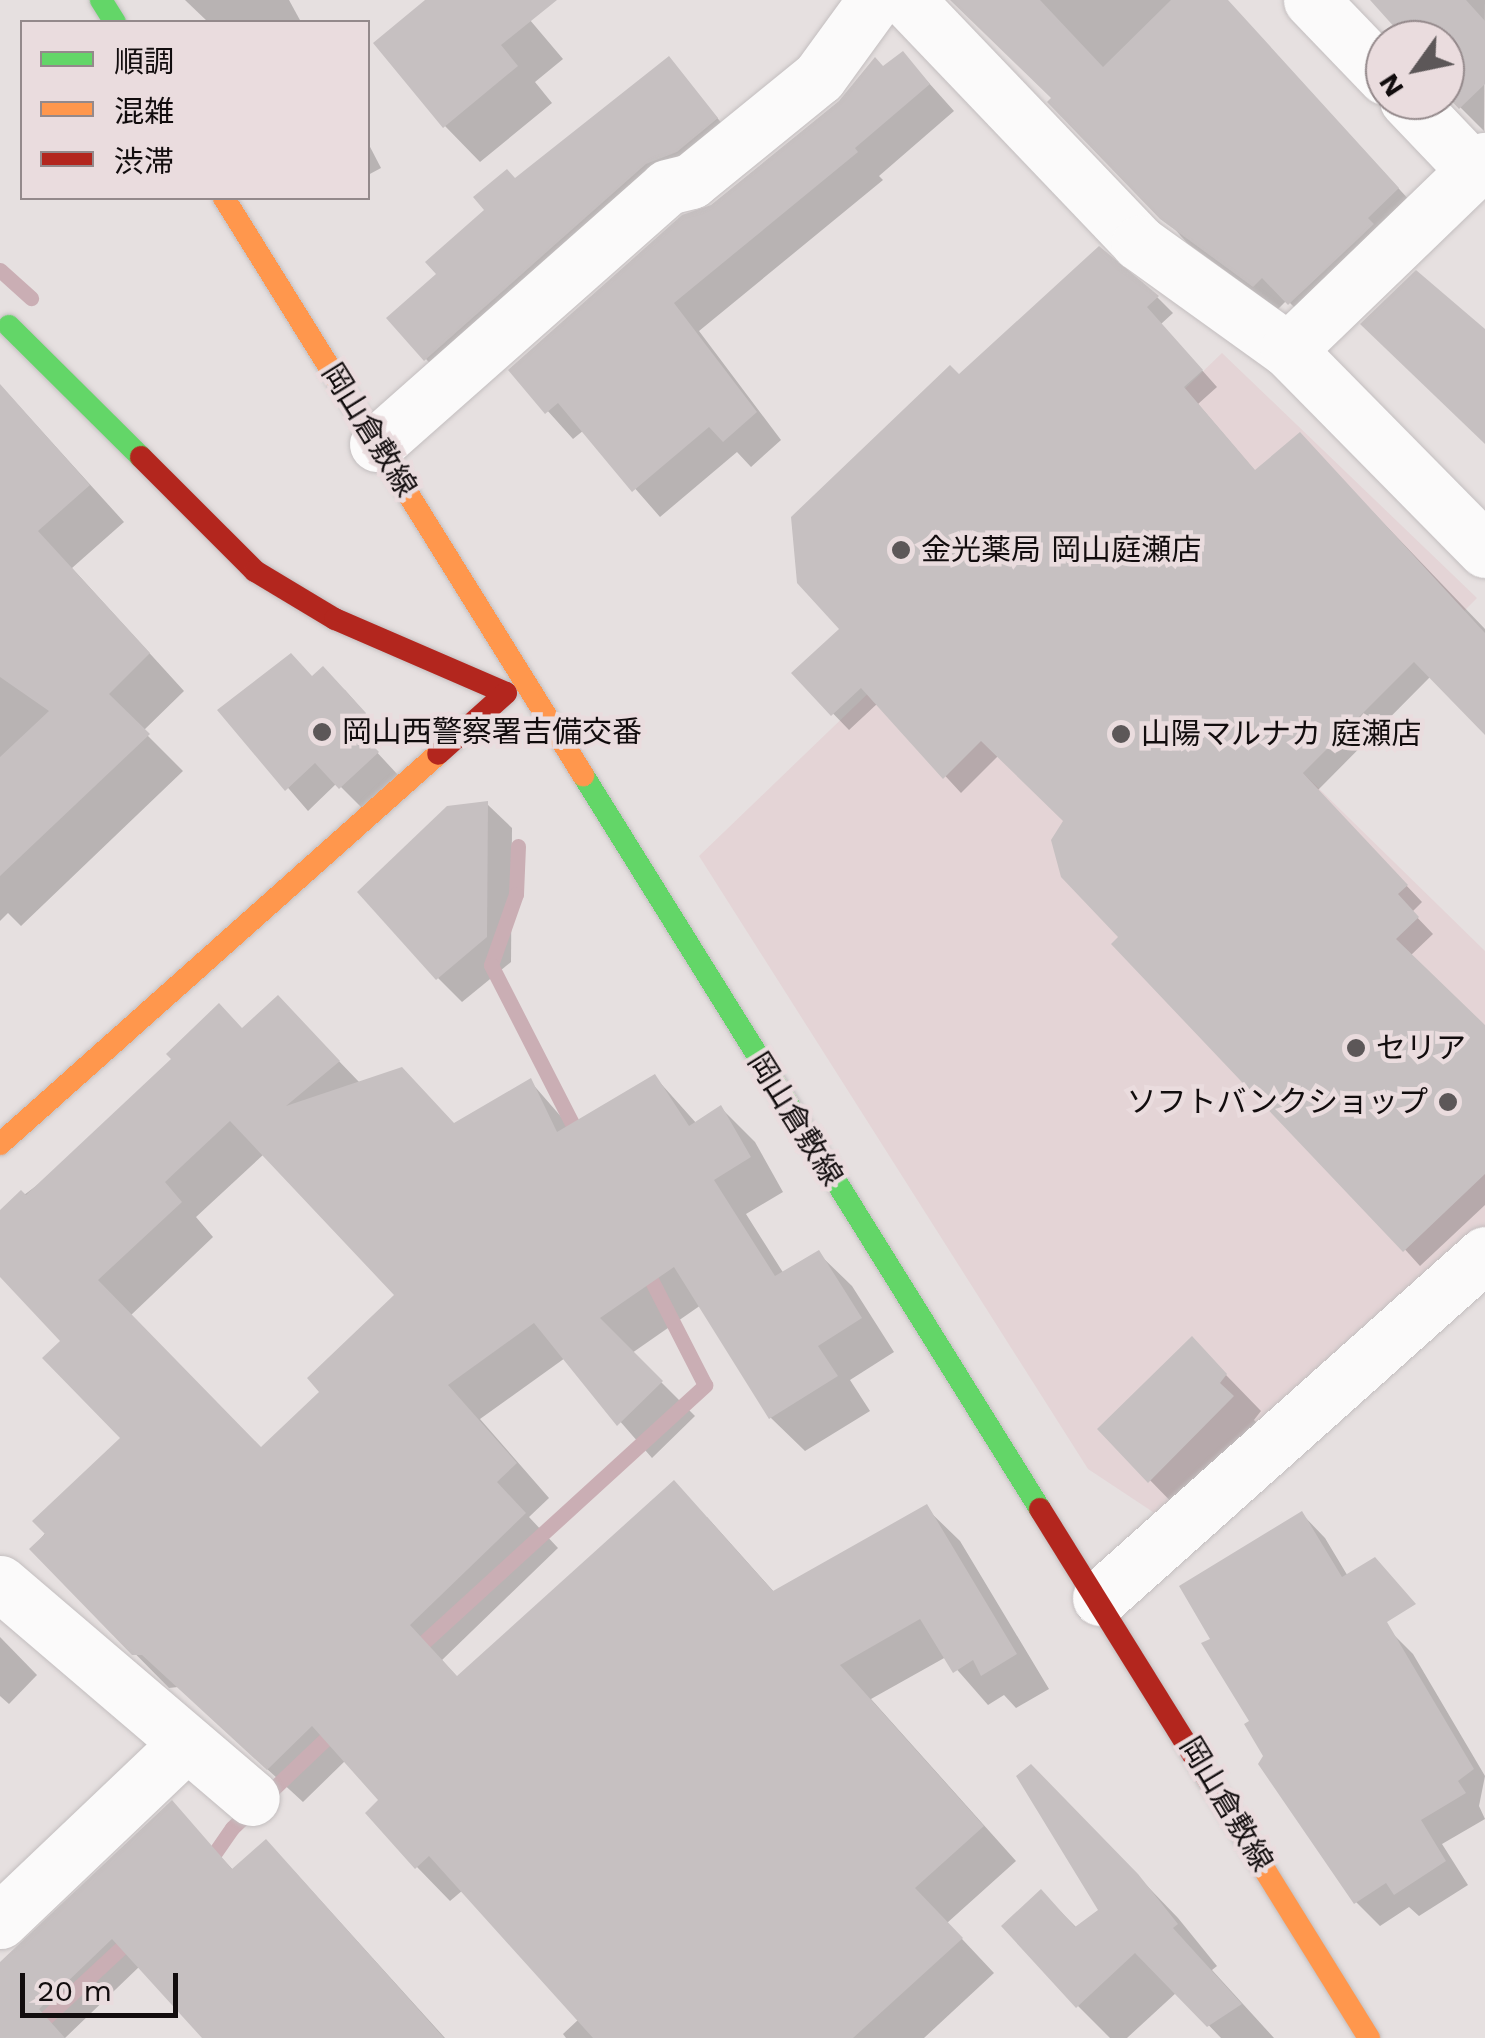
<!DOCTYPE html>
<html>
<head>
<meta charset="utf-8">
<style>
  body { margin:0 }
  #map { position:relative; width:1485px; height:2038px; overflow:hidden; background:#e6e0e0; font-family:"Work Sans","Noto Sans JP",sans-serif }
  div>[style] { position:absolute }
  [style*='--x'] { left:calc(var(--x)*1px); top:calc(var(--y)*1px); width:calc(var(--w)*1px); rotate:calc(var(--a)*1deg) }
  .built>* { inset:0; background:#e4d4d6 }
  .shadow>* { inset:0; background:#0003 }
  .stream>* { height:15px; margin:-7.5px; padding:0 7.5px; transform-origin:7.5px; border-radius:7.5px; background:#caaeb4 }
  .building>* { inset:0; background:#c6c0c1 }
  .roads { filter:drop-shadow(0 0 2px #c3bebf) drop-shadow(0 0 2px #c3bebf) }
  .street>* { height:55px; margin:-27.5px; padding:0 27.5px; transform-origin:27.5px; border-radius:27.5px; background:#fbfafa }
  .fast>* { height:22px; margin:-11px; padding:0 11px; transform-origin:11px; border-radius:11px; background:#63d668 }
  .slow>* { height:22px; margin:-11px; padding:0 11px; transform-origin:11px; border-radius:11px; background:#ff974d }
  .jam>* { height:22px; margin:-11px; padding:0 11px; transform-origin:11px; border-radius:11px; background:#b3261e }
  .dots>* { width:28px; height:28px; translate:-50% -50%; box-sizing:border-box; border:5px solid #eadcde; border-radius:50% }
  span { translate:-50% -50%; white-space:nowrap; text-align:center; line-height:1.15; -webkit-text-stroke:9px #eadcde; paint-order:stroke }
  .street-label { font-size:30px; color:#120d0e }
  .poi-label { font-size:30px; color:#120d0e }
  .left { translate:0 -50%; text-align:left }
  .right { translate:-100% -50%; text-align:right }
  .legend { position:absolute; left:20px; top:20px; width:350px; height:180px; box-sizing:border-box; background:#eadcde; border:2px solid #94898b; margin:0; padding:12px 18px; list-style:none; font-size:30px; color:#120d0e }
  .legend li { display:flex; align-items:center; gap:20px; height:50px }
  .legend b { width:50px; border:2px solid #94898b }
  .north { position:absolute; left:1365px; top:20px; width:100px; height:100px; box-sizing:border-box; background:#eadcde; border:2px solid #94898b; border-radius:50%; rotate:237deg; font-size:28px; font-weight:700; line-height:40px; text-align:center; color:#120d0e }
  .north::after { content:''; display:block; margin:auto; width:35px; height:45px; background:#5c5758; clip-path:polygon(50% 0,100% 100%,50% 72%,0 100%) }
  .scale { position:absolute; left:20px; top:1973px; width:158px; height:45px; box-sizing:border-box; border:5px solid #120d0e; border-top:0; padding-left:12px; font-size:30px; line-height:35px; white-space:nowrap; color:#120d0e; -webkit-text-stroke:8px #eadcde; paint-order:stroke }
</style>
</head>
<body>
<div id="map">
  <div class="built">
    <div style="clip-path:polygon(1222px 353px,1477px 598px,1303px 773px,1485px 951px,1485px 1231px,1159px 1516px,1088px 1469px,699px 856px)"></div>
  </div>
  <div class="shadow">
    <div style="clip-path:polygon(185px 0,289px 0,301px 22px,208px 22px)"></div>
    <div style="clip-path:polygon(429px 0,513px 0,563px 59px,535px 82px,552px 103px,480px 162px,445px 126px)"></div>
    <div style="clip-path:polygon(973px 0,1227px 0,1421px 213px,1314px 327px,1287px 300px,1278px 309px,1187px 243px)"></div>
    <div style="clip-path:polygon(1373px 0,1485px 0,1484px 131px,1445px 92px,1445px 40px,1409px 40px)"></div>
    <div style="clip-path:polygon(903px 54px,954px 111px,879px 176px,883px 180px,699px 331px,781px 440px,751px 467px,737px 452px,660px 517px,584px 430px,573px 439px,511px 370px)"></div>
    <div style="clip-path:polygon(669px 59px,728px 131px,437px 371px,426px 359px,440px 274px)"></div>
    <div style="clip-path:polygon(368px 143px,381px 168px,368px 175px)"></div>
    <div style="clip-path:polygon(1157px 297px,1173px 313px,1161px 324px,1217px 387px,1198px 404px,1256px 472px,1300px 436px,1485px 629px,1485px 731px,1431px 676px,1317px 791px,1422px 902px,1412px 912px,1433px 934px,1410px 956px,1485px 1028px,1485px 1205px,1420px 1266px,1122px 937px,1066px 821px,999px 755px,961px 793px,878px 703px,849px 730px,794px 673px,842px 629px,959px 378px)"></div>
    <div style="clip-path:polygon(0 385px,124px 522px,72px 568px,184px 691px,143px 731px,183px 771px,21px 926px,8px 913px,0 921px)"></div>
    <div style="clip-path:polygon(312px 678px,345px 690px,385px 736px,373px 748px,398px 775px,362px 808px,337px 783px,308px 811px,221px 710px)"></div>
    <div style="clip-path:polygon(487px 804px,512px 828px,511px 962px,462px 1002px,438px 978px)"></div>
    <div style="clip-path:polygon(evenodd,243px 1031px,311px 1032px,360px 1083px,455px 1125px,530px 1081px,570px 1127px,655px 1077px,697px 1124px,721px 1108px,755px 1142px,783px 1192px,746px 1214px,784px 1274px,818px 1253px,852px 1286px,894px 1352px,850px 1380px,870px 1411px,805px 1451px,771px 1418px,701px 1305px,632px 1353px,695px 1416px,652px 1458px,565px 1358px,480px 1419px,549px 1498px,529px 1517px,558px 1548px,442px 1660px,458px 1678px,707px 1517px,775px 1593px,926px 1508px,960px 1541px,1049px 1689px,1016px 1708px,1004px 1695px,988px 1705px,946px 1657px,871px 1699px,1016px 1861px,947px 1923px,994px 1973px,924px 2038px,566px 2038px,563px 2034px,579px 2019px,463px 1890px,450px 1901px,417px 1867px,368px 1813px,382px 1800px,346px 1760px,303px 1802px,178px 1687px,169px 1688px,32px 1549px,124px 1438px,63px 1341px,0 1274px,0 1213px,243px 1031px,264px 1154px,397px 1295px,323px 1392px,262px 1450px,130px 1316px,213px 1237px,196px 1217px,264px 1154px)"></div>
    <div style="clip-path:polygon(1192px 1340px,1261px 1411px,1254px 1420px,1268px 1434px,1186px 1517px,1100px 1429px)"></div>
    <div style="clip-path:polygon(1302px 1514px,1325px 1538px,1367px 1608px,1413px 1654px,1485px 1776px,1479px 1806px,1485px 1819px,1442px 1844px,1468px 1885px,1419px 1916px,1409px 1907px,1380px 1926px,1356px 1902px,1266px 1756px,1213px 1639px)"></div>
    <div style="clip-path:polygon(0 1637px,37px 1675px,9px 1704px,0 1696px)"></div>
    <div style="clip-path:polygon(172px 1804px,234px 1871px,293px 1870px,445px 2038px,206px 2038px,140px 1966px,65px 2038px,0 2038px,0 1963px)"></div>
    <div style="clip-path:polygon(1072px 1808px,1178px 1918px,1217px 1966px,1212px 1970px,1274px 2038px,1221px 2038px,1177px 1992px,1127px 2038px,1110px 2038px,1078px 2006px,1041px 1892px,1077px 1928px,1101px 1911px)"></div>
  </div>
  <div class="stream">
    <div style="--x:0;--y:270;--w:42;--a:42.1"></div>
    <div style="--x:518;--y:846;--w:48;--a:92.4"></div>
    <div style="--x:516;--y:894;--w:75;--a:109.4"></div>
    <div style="--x:491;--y:965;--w:198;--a:62.9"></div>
    <div style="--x:413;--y:1652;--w:396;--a:-42.4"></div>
    <div style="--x:705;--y:1385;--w:136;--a:-117.1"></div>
    <div style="--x:205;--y:1867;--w:47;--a:-55.3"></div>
    <div style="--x:232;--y:1828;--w:145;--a:-43.6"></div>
    <div style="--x:24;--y:2038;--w:151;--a:-42.9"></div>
  </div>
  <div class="building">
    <div style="clip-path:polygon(425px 0,557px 0,501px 45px,518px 66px,443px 128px,373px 43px)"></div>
    <div style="clip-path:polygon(950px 0,1040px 0,1103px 67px,1171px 0,1228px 0,1399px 188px,1368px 218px,1374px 224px,1288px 305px,1262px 278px,1253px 287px,1160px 219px,1047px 102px,1051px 98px)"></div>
    <div style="clip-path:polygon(1370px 0,1466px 0,1485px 21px,1485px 84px,1459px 109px,1445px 94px,1445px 40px,1406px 40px)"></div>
    <div style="clip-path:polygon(903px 51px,930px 84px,855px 148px,858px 152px,674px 303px,757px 412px,723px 442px,709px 427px,632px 492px,558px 403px,545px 414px,508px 370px,682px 215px,711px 205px,839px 101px,875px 57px,883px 66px)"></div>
    <div style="clip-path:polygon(669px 56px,718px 118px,677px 152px,646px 164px,424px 361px,386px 318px,436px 274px,425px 262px,484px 210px,473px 197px,507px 169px,515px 178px)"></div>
    <div style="clip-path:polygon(1099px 246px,1159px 296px,1147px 307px,1203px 370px,1184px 387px,1255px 470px,1300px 432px,1485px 633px,1485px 735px,1414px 662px,1303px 773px,1408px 885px,1398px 894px,1419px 917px,1396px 939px,1485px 1025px,1485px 1174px,1403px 1252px,1111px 944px,1118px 937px,1061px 877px,1051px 840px,1063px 821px,981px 741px,943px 779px,861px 688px,831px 716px,791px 673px,839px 629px,797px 583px,791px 517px,950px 365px,959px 374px)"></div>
    <div style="clip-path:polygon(1416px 270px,1485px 329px,1485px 444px,1360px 324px)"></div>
    <div style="clip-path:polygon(0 384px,90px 485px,38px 531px,150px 653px,109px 694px,150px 734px,0 876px,0 757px,49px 711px,0 677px)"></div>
    <div style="clip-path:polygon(291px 653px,312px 676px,323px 666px,366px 713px,353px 725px,379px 752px,339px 789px,315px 763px,285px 791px,217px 710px)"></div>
    <div style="clip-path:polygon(488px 801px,487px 937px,436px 980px,357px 892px,447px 806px)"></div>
    <div style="clip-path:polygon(evenodd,278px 995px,340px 1061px,286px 1106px,402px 1067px,454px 1123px,531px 1078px,557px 1132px,655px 1074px,689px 1126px,721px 1105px,751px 1157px,714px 1180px,775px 1276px,819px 1250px,862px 1318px,818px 1346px,838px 1376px,769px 1419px,674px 1267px,600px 1318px,663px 1381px,617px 1426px,534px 1323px,448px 1385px,517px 1463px,497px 1482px,526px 1513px,410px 1625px,457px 1676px,674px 1480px,773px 1591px,927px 1504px,1017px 1654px,981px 1676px,973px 1660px,953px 1673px,920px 1619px,840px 1665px,984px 1826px,915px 1888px,963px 1938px,853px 2038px,593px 2038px,429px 1856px,415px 1869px,365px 1813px,378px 1800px,312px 1726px,267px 1770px,142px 1655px,132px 1655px,29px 1549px,45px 1534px,32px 1521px,120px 1438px,42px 1358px,60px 1341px,0 1277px,0 1210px,21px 1190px,26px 1195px,171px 1059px,166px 1054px,219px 1003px,242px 1028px,278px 995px,230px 1121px,394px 1295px,307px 1378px,319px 1392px,261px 1447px,98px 1280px,182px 1202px,165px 1182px,230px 1121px)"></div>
    <div style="clip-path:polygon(1192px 1336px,1227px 1374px,1220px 1383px,1234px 1396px,1148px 1483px,1097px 1429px)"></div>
    <div style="clip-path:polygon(1302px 1511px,1342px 1577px,1375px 1557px,1416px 1604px,1387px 1622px,1474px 1769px,1458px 1781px,1466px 1793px,1421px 1820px,1446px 1861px,1394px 1895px,1386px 1883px,1354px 1904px,1258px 1764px,1263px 1756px,1244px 1724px,1249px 1721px,1201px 1643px,1210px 1639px,1179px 1586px)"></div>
    <div style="clip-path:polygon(1031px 1764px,1138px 1874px,1178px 1924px,1173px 1928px,1242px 2004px,1207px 2027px,1135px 1953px,1076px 2008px,1001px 1926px,1041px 1889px,1075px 1927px,1098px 1910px,1016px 1776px)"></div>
    <div style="clip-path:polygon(172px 1800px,232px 1869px,266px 1839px,444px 2038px,202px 2038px,112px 1939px,39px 2009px,65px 2038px,0 2038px,0 1962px)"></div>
  </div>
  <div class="roads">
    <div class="street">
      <div style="--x:907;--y:0;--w:336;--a:46.3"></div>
      <div style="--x:1139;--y:243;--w:183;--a:35.7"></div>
      <div style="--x:1288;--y:350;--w:281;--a:45.4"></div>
      <div style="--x:1311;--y:0;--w:107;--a:46.1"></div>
      <div style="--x:1407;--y:100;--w:97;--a:46.3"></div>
      <div style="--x:1288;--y:350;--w:274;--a:-44"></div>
      <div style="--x:377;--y:444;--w:387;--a:-41.5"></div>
      <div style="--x:667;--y:187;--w:25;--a:-14"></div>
      <div style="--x:691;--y:181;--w:165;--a:-39.1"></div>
      <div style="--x:819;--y:77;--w:95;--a:-54"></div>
      <div style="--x:0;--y:1583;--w:331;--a:40.5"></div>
      <div style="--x:1100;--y:1598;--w:516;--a:-41.78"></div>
      <div style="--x:0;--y:1921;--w:258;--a:-43.6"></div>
    </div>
    <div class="fast">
      <div style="--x:101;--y:0;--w:26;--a:58"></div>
      <div style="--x:9;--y:326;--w:186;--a:44.8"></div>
      <div style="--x:583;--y:775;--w:865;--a:58.09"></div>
    </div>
    <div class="slow">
      <div style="--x:224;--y:198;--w:680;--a:58.11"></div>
      <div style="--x:0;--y:1144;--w:586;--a:-41.68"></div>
      <div style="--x:1253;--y:1851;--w:220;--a:58.2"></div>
    </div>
    <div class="jam">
      <div style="--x:141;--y:457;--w:161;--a:45"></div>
      <div style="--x:255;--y:571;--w:93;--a:31"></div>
      <div style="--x:335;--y:619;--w:186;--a:23.4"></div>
      <div style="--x:506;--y:693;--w:91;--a:138.1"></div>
      <div style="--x:1040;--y:1509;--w:403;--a:58.1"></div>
    </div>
  </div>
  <div class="dots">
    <div style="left:901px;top:550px;background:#5c5758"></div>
    <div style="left:322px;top:732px;background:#5c5758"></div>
    <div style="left:1121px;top:734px;background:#5c5758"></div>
    <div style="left:1356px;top:1048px;background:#5c5758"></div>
    <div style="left:1448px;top:1102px;background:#5c5758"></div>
  </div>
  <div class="street-label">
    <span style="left:369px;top:430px;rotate:58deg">岡山倉敷線</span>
    <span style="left:795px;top:1119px;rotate:58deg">岡山倉敷線</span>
    <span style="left:1226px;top:1804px;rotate:59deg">岡山倉敷線</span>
  </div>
  <div class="poi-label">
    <span class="left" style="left:921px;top:550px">金光薬局 岡山庭瀬店</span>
    <span class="left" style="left:342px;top:732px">岡山西警察署吉備交番</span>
    <span class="left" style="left:1141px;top:734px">山陽マルナカ 庭瀬店</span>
    <span class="left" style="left:1376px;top:1048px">セリア</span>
    <span class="right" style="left:1428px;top:1102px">ソフトバンクショップ</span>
  </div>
  <ul class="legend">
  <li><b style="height:12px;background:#63d668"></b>順調</li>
  <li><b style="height:12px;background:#ff974d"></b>混雑</li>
  <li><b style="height:12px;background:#b3261e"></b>渋滞</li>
  </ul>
  <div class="north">N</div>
  <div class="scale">20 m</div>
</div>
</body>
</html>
